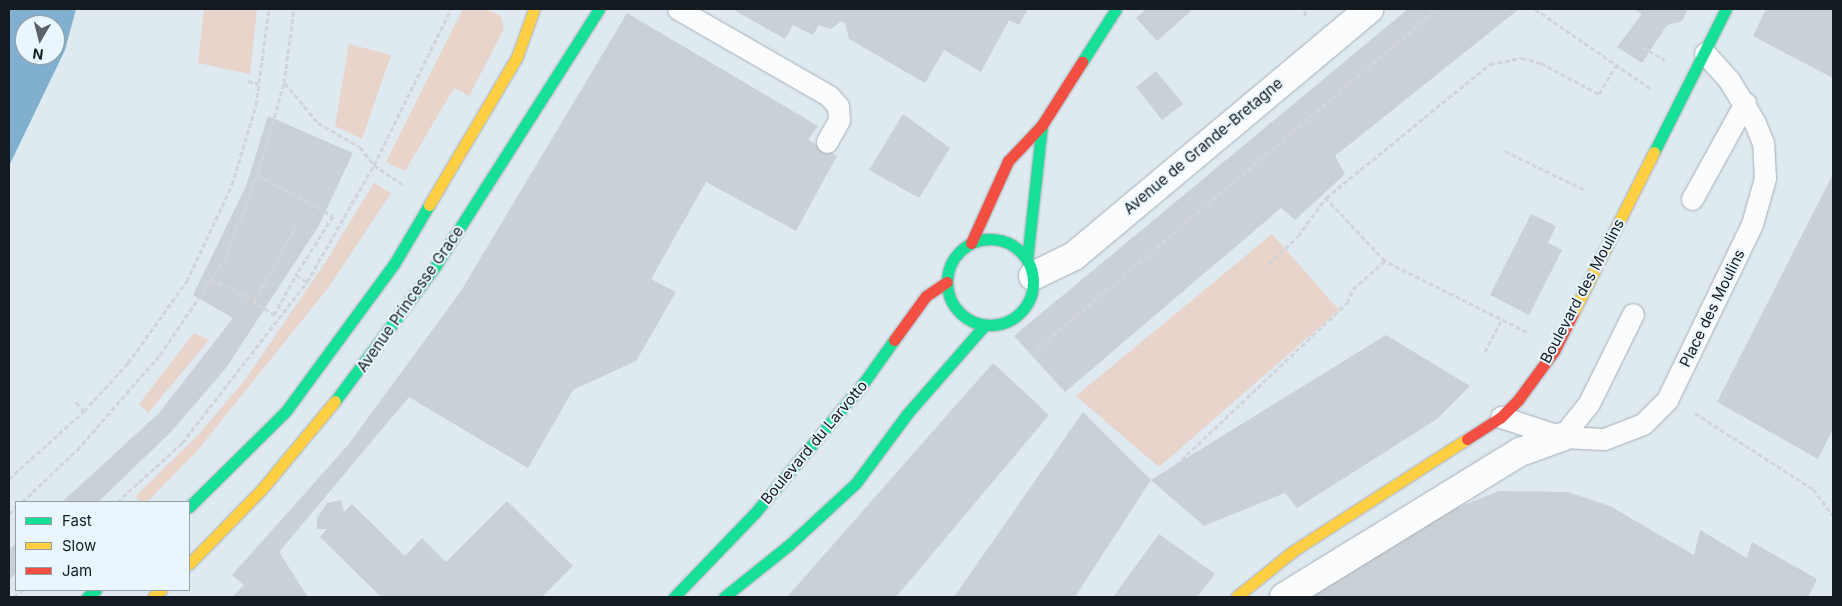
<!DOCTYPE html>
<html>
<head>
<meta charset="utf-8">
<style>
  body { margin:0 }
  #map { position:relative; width:1842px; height:606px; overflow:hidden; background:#dee9f0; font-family:Inter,sans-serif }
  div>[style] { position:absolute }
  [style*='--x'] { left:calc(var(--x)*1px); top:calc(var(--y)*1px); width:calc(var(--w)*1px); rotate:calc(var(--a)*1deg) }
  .green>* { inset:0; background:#e8d4cb }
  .water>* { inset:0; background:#80b0ce }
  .building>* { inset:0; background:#c9d1d7 }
  .path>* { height:3px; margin-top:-1.5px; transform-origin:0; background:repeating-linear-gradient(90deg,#d2d5d8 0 5px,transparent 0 7.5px) }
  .roads { filter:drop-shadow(0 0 1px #a7afb5) drop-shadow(0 0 1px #a7afb5) }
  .lane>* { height:21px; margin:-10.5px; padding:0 10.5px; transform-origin:10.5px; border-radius:10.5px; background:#fafcfd }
  .street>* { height:28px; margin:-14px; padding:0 14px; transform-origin:14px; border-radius:14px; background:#fafcfd }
  .fast>* { height:11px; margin:-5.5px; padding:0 5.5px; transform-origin:5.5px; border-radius:5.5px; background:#16e098 }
  .fast>.ring { margin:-5.5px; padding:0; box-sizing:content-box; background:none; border:11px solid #16e098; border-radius:50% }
  .slow>* { height:11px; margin:-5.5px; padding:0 5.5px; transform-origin:5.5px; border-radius:5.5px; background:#ffcf43 }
  .jam>* { height:11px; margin:-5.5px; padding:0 5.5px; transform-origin:5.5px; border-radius:5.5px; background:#f24e42 }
  span { translate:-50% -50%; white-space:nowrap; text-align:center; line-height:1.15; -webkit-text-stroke:4px #eaf6fe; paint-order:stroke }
  .street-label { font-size:15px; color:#141b20 }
  .frame { position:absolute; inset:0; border:10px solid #141b20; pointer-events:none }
  .legend { position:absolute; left:15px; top:501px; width:175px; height:90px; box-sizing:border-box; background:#eaf6fe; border:1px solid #949ea5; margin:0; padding:6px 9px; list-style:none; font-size:15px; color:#141b20 }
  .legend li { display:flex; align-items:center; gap:10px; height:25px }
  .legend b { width:25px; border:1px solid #949ea5 }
  .north { position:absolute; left:15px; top:15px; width:50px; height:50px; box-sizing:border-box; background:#eaf6fe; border:1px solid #949ea5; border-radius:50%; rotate:188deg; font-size:14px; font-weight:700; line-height:20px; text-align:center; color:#141b20 }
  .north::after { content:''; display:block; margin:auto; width:18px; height:22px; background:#5b6369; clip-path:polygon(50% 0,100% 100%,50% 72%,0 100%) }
</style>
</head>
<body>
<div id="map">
  <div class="green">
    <div style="clip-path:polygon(204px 9px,257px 9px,250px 74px,198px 63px)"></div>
    <div style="clip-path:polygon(463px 9px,486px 9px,501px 16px,504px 29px,469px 96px,454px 88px,405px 171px,386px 162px)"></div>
    <div style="clip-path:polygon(349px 44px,391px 55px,362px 139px,335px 126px)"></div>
    <div style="clip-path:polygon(374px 183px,391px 193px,328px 288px,196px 452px,147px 502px,140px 502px,136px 496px,199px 434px,245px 380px,327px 260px)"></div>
    <div style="clip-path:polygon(1272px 234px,1339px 310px,1159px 467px,1076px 396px)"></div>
    <div style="clip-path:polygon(194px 333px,209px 340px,148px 413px,139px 404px)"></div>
  </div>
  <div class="water">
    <div style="clip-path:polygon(evenodd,9px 9px,76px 9px,65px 50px,9px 166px,9px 9px,25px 25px,55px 25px,55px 55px,25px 55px,25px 25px)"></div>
  </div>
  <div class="building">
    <div style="clip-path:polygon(732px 9px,1028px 9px,1019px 25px,1009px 20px,981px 72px,944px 50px,925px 83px,849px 39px,845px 23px,841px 21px,831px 29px,819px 25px,813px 35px,793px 25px,785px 39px)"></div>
    <div style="clip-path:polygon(1146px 9px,1189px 9px,1191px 11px,1157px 41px,1136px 18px)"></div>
    <div style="clip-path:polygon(1408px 9px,1519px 9px,1335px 156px,1345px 174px,1295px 220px,1281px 208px,1065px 392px,1014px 336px)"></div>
    <div style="clip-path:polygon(1633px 9px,1688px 9px,1682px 21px,1667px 25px,1642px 63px,1617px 47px,1642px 14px)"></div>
    <div style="clip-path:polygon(1766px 9px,1833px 9px,1833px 78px,1753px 36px)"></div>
    <div style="clip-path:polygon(627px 13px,818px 126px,808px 140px,837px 156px,796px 231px,706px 182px,651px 279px,676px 292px,636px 361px,573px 390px,528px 468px,409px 397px,279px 552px,308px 597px,232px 597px,244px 585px,232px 575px,348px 445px,461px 291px)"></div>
    <div style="clip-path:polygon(1156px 71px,1183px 104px,1162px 120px,1136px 87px)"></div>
    <div style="clip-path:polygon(903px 114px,950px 148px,919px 198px,869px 170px)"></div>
    <div style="clip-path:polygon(268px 116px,353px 153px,318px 227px,226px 368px,171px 432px,98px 502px,62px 502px,159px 413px,233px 318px,193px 295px,246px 186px)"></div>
    <div style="clip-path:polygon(1833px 174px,1833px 429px,1818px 459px,1717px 402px)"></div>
    <div style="clip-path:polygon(1531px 214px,1556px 226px,1548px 243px,1562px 250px,1529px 315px,1490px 295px)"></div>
    <div style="clip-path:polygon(1386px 335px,1470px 386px,1437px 419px,1297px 508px,1285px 493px,1204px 526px,1151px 480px)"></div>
    <div style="clip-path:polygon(993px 363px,1049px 415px,896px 597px,787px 597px)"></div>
    <div style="clip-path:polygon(1083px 412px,1151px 480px,1075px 597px,954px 597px)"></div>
    <div style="clip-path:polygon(1499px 491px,1568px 492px,1610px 506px,1694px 555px,1700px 530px,1747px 558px,1752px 542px,1817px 579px,1808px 597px,1300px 597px,1414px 525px)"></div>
    <div style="clip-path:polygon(341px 500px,344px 512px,352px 504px,405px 556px,422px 538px,446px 562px,507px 501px,573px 566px,542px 597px,381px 597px,320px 537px,327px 529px,317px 529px,317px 518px,327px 503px)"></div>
    <div style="clip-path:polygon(1159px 534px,1215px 574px,1197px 597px,1113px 597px)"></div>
    <div style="clip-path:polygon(16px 543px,16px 573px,9px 580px,9px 550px)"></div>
  </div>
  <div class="path">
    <div style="--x:1535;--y:9;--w:140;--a:34.5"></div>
    <div style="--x:1305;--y:16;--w:7;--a:-90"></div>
    <div style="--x:1642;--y:47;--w:26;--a:29"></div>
    <div style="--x:248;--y:81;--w:11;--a:15"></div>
    <div style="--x:285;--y:83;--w:52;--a:50.5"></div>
    <div style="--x:318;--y:123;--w:48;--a:29.7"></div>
    <div style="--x:360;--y:147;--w:23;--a:52"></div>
    <div style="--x:374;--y:165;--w:34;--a:34"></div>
    <div style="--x:1505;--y:151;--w:89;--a:26"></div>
    <div style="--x:258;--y:175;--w:85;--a:28.7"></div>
    <div style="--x:333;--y:216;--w:70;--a:122.1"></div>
    <div style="--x:296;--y:275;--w:13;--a:32"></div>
    <div style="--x:1269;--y:264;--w:40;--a:-44"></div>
    <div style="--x:1298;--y:236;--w:47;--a:-53.6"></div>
    <div style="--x:211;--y:280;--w:38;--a:25"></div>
    <div style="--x:246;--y:296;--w:34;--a:34"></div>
    <div style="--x:274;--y:315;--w:46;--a:-61.2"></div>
    <div style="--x:254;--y:301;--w:87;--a:-60.5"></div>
    <div style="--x:1527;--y:332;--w:159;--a:-153.4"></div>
    <div style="--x:1385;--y:261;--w:86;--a:-133.1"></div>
    <div style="--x:1326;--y:198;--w:212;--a:-39.3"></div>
    <div style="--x:1490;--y:64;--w:33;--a:-11"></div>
    <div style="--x:1522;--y:58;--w:20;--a:15"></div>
    <div style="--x:1541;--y:63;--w:66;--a:28.1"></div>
    <div style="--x:1599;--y:94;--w:33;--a:-59"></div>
    <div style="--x:1036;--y:350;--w:526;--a:-40.38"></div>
    <div style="--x:1485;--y:352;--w:38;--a:-63"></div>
    <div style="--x:76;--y:402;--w:12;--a:48"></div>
    <div style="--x:1695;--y:413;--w:140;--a:32.8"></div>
    <div style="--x:1813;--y:489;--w:34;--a:53"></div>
    <div style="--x:1176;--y:465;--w:236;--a:-43.5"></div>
    <div style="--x:1347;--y:303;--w:15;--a:-67"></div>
    <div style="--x:1353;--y:289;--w:43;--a:-41.2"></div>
    <div style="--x:9;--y:479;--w:101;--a:-42.2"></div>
    <div style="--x:84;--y:411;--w:65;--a:-47.5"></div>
    <div style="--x:128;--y:363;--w:101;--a:-54.3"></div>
    <div style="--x:187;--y:281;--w:106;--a:-64.9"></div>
    <div style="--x:232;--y:185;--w:84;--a:-73.3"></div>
    <div style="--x:256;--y:105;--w:97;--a:-82.3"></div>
    <div style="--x:22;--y:502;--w:76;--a:-43.4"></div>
    <div style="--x:77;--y:450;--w:126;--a:-48.9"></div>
    <div style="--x:160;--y:355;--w:116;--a:-55.9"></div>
    <div style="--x:225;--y:259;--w:90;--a:-68.6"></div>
    <div style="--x:258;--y:175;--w:96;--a:-74.2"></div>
    <div style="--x:284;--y:83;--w:75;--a:-82.3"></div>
    <div style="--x:117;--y:502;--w:88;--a:-42.2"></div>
    <div style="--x:182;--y:443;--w:204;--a:-52.2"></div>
    <div style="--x:307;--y:282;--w:135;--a:-60.2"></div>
    <div style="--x:374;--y:165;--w:174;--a:-63.7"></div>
    <div style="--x:9;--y:514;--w:10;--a:-45"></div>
    <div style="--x:14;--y:597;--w:11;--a:-38"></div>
  </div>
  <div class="roads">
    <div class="lane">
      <div style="--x:678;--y:9;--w:174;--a:29.9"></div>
      <div style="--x:829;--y:96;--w:13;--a:48"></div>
      <div style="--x:838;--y:106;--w:14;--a:86"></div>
      <div style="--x:839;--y:120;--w:25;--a:119"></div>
      <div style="--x:1692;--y:199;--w:110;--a:-61.1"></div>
      <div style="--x:1501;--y:417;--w:64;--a:18.2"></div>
      <div style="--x:1562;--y:437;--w:42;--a:2.7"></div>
      <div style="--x:1604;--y:439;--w:42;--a:-21"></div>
      <div style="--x:1643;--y:424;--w:34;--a:-45"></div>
      <div style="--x:1667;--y:400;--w:195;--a:-64.2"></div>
      <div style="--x:1752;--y:224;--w:48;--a:-74.2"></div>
      <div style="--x:1765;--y:178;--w:35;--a:-93"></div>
      <div style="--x:1763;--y:143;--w:22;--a:-112"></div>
      <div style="--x:1755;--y:123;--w:50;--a:-121.2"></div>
      <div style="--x:1729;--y:80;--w:36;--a:-132"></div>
      <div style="--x:1562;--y:437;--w:43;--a:-51.5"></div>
      <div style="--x:1589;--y:403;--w:99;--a:-63.7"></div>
    </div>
    <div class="street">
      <div style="--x:1033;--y:276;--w:46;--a:-26"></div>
      <div style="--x:1074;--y:256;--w:385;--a:-39.9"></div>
      <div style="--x:1284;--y:597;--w:277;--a:-31.6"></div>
      <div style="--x:1520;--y:452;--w:45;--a:-19.7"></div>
    </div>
    <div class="fast">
      <div style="--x:1082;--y:62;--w:63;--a:-57.3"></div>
      <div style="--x:1654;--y:152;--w:160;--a:-63.3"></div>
      <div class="ring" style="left:947px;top:239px;width:75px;height:75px"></div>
      <div style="--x:1027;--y:260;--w:136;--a:-83.7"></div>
      <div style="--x:335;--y:401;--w:169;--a:-53.4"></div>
      <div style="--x:436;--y:265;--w:303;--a:-57.5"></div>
      <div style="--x:189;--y:507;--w:136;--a:-44.7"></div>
      <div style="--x:286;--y:411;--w:182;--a:-53.7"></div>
      <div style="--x:394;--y:264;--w:69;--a:-59.3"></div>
      <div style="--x:87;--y:597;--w:11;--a:-38"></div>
      <div style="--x:674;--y:597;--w:115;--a:-46.1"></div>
      <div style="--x:754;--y:514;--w:168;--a:-50.1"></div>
      <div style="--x:862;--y:385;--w:55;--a:-54.6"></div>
      <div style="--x:724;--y:597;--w:83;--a:-38.7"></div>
      <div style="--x:789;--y:545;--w:91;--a:-42.8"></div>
      <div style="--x:856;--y:483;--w:86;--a:-53.5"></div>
      <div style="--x:907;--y:414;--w:118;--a:-48.8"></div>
    </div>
    <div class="slow">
      <div style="--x:429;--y:205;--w:172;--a:-59.3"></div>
      <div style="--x:517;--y:57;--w:51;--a:-70.5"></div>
      <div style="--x:1573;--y:313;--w:180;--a:-63.3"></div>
      <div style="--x:189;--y:564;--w:105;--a:-45.8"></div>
      <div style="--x:262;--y:489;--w:114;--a:-50.3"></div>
      <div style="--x:153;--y:597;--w:11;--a:-41"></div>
      <div style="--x:1236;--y:597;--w:73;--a:-38.9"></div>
      <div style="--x:1293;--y:551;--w:207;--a:-32.8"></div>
    </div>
    <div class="jam">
      <div style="--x:971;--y:243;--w:90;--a:-65.7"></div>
      <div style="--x:1008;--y:161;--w:50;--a:-46.6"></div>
      <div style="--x:1042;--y:125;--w:75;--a:-57.6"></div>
      <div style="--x:894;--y:340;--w:54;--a:-54"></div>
      <div style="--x:926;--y:296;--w:25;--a:-34"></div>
      <div style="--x:1467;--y:439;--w:40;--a:-32.9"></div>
      <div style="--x:1501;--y:417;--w:24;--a:-45"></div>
      <div style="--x:1518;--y:400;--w:61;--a:-53.7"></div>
      <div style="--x:1554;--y:351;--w:42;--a:-63.4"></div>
    </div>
  </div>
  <div class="street-label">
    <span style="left:1203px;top:146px;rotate:-40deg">Avenue de Grande-Bretagne</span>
    <span style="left:1582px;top:291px;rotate:-62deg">Boulevard des Moulins</span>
    <span style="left:410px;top:299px;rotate:-55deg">Avenue Princesse Grace</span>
    <span style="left:1712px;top:308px;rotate:-64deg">Place des Moulins</span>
    <span style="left:814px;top:442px;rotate:-50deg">Boulevard du Larvotto</span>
  </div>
  <div class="frame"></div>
  <ul class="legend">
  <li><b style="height:6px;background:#16e098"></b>Fast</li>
  <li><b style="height:6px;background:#ffcf43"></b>Slow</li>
  <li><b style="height:6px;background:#f24e42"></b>Jam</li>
  </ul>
  <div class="north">N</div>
</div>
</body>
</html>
